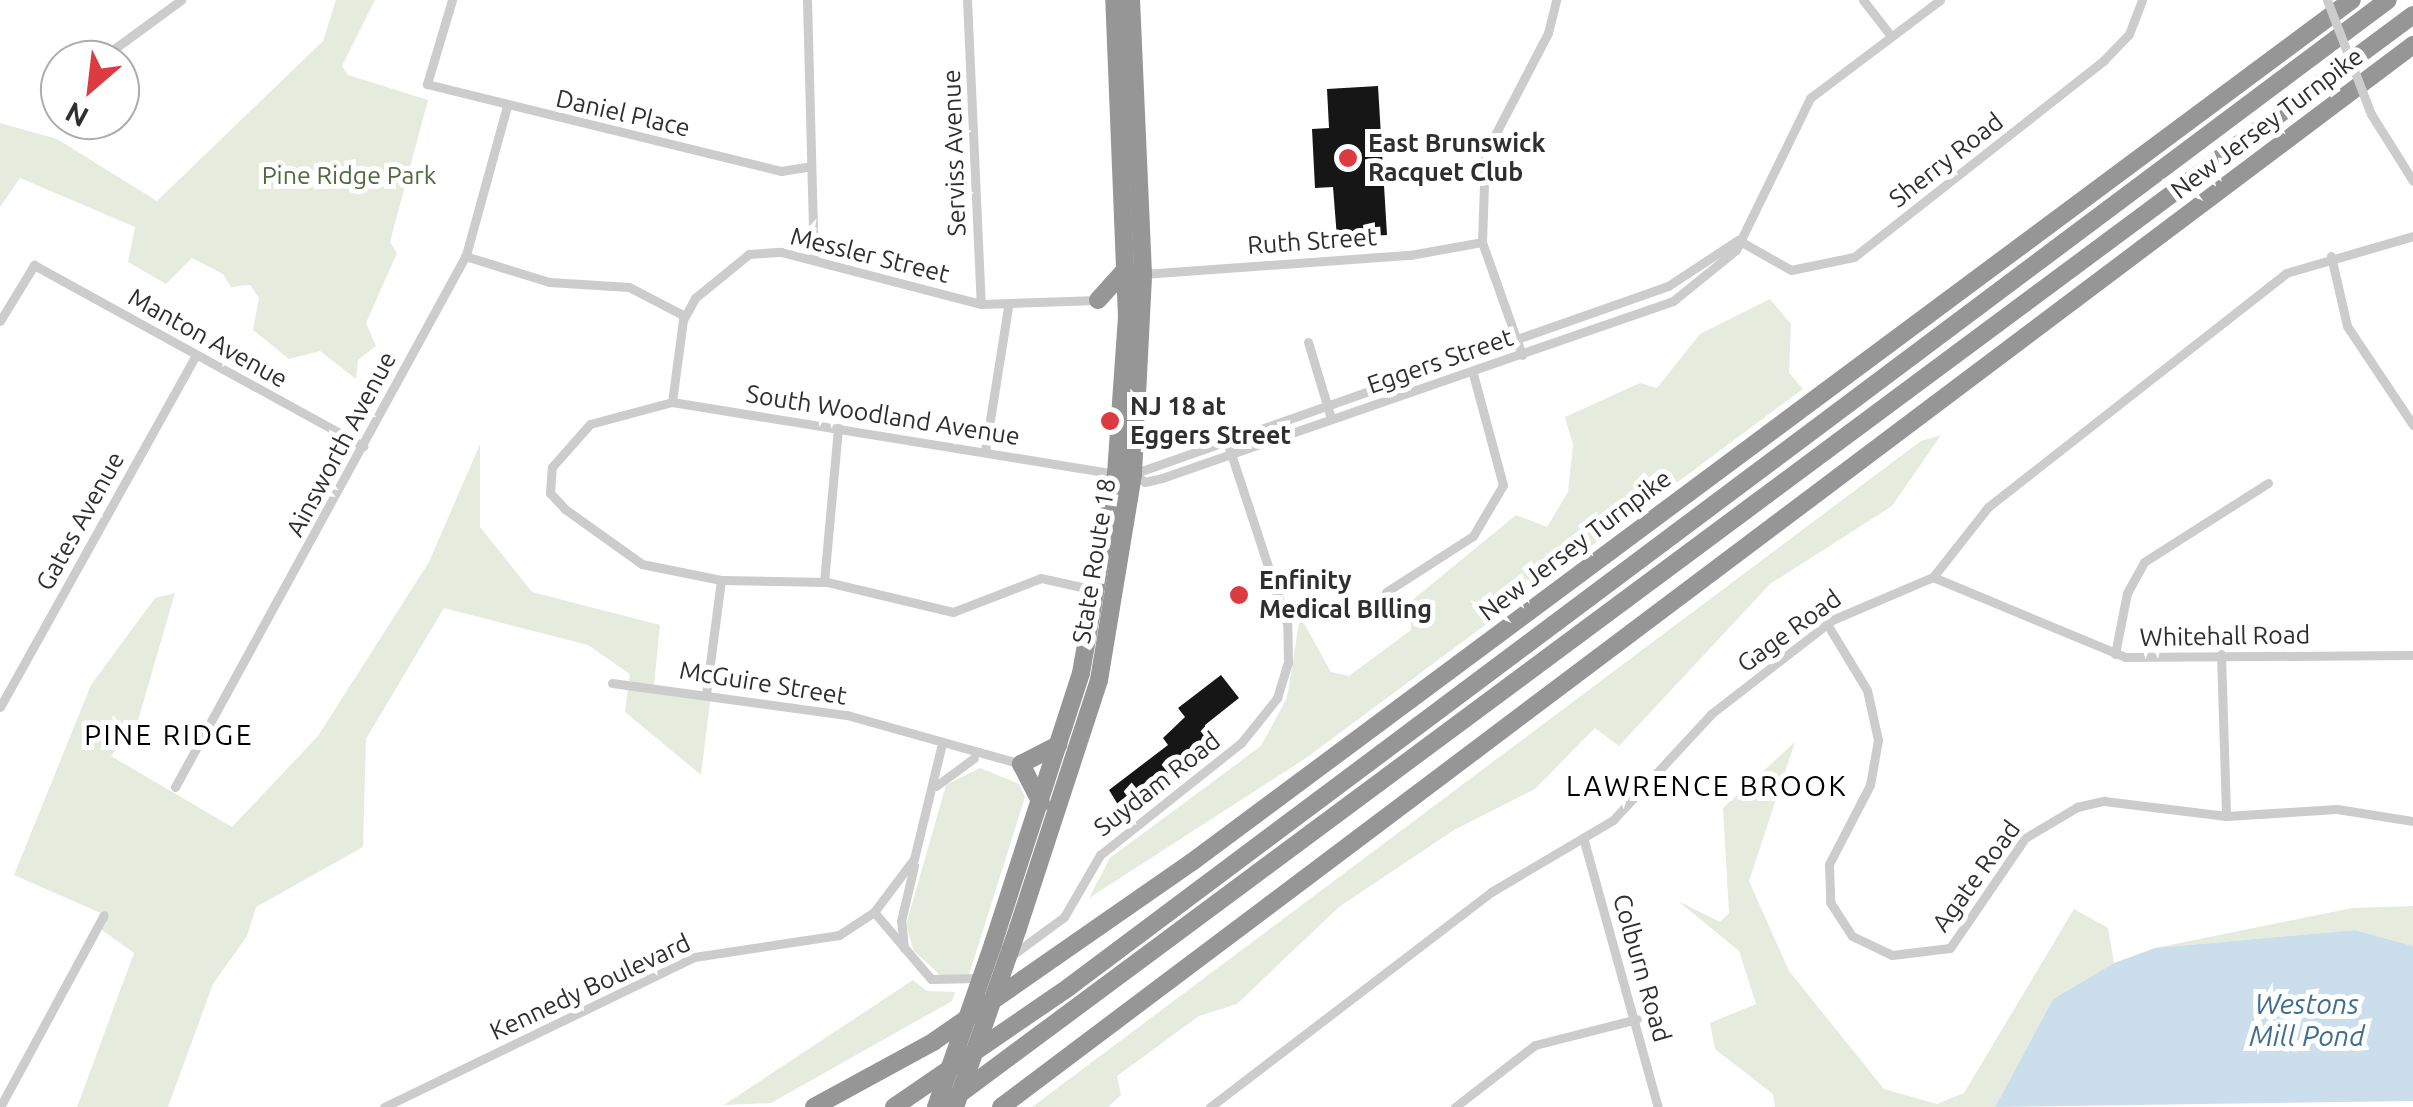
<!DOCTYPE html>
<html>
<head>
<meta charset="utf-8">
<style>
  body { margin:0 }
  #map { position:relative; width:2413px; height:1107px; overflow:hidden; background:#fff; font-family:Ubuntu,sans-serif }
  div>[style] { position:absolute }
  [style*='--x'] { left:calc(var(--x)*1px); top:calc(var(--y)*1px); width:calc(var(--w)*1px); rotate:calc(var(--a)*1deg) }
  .green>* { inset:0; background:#e5ecde }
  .water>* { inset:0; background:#cbdeeb }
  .building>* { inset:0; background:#161616 }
  .street>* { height:9px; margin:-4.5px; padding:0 4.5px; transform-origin:4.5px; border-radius:4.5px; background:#ccc }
  .highway>* { height:18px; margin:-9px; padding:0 9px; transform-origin:9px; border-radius:9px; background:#969696 }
  .street-bridge>* { height:9px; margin:-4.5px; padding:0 4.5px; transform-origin:4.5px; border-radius:4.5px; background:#ccc }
  .highway-bridge>* { height:18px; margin:-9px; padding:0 9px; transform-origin:9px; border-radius:9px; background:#969696 }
  .dots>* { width:28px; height:28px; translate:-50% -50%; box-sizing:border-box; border:5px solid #fff; border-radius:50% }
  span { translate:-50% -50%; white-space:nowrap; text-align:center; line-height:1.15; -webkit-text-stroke:10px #fff; paint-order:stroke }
  .street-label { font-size:25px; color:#2f2f2f }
  .poi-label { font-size:25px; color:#2f2f2f; font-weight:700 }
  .left { translate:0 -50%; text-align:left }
  .park-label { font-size:25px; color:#51693f }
  .neighbourhood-label { font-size:28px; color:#000; letter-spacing:2.5px }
  .water-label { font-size:28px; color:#416e8e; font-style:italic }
  .north { position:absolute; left:40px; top:40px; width:100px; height:100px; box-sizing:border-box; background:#fff; border:2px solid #acacac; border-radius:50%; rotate:208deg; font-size:28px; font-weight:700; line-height:40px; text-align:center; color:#2f2f2f }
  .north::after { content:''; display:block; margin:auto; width:35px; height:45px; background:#dd3b42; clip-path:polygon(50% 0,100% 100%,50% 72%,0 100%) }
</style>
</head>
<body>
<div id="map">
  <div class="green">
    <div style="clip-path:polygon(336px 0,375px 0,342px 66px,348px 75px,428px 100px,390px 242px,397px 253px,366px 323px,376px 346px,358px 360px,356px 379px,320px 351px,289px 359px,253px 330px,259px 298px,250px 285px,231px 287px,223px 274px,192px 258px,166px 284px,128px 262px,135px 227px,20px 178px,0 207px,0 123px,57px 139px,157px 201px,323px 41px)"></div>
    <div style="clip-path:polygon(1770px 299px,1791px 324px,1789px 373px,1803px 389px,1306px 758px,1089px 898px,1110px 858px,1261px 746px,1287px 698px,1300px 616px,1331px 672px,1349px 676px,1411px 630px,1410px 602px,1516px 515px,1547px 527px,1568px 492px,1573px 445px,1565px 417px,1640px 383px,1657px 388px,1700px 334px)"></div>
    <div style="clip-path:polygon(1941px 435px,1892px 506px,1770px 584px,1619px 746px,1595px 728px,1535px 789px,1454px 830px,1339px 907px,1237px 1004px,1199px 1016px,1117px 1076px,1121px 1095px,1108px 1107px,1032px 1107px,1921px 441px)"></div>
    <div style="clip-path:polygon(480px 444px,480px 527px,532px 592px,660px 625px,654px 685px,711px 694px,701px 775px,625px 712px,630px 674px,588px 645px,444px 608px,366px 739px,363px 847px,256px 907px,247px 936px,213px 984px,168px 1107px,77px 1107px,134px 953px,99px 928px,105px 915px,14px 875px,91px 685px,155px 598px,175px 593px,137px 724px,111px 756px,232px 827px,318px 736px,429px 562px)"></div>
    <div style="clip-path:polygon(1795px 742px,1749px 881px,1789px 971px,1884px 1089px,1937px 1104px,1964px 1093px,2074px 909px,2108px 928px,2114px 963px,2053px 999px,1995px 1107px,1775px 1107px,1773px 1094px,1715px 1049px,1710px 1023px,1756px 1004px,1739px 951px,1678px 901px,1720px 922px,1729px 913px,1723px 808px)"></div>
    <div style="clip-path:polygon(980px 768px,1019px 784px,1025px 797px,968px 978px,941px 976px,914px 951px,906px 925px,946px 785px)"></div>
    <div style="clip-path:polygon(2413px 906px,2413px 946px,2355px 930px,2155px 948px,2352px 908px)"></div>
    <div style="clip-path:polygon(913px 980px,927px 991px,955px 992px,952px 1001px,771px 1103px,724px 1105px)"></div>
  </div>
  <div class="water">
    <div style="clip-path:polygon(2355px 930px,2413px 946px,2413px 1101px,1995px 1107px,2053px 999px,2114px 963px,2155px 948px)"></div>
  </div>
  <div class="building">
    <div style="clip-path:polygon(1378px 86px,1387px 235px,1337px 238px,1333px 187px,1315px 188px,1312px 129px,1329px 128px,1327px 89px)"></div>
    <div style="clip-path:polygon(1221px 675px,1239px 698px,1205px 725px,1210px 743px,1120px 808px,1109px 790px,1168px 745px,1163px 738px,1185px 717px,1178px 708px)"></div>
  </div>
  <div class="street">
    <div style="--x:452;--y:0;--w:88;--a:106.6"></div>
    <div style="--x:427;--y:84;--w:365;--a:13.8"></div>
    <div style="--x:781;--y:171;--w:30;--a:-9"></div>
    <div style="--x:807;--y:0;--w:260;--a:88.5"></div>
    <div style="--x:967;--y:0;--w:304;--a:87.4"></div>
    <div style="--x:1863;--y:0;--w:46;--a:52.1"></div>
    <div style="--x:99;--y:60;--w:102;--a:-36.2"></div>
    <div style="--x:2371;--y:114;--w:79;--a:57.9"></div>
    <div style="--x:1738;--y:240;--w:61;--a:29.5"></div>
    <div style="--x:1791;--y:270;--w:64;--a:-11.7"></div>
    <div style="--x:1854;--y:257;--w:318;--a:-38.2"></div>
    <div style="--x:2104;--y:60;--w:36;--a:-46"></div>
    <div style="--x:2129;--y:34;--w:36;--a:-69"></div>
    <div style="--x:465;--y:256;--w:88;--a:17.2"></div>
    <div style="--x:549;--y:282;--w:80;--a:3.6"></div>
    <div style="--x:629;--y:287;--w:63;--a:27.4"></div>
    <div style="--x:2331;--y:256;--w:72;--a:77.1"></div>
    <div style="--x:2347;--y:326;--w:119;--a:56.3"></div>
    <div style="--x:1143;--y:274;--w:268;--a:-4.1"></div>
    <div style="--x:1410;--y:255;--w:73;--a:-10.2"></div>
    <div style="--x:0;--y:321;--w:66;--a:-58.7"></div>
    <div style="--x:34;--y:265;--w:376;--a:28.8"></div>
    <div style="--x:1308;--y:342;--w:79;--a:73.2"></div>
    <div style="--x:1522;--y:355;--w:120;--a:-109.5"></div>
    <div style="--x:1482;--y:242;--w:88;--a:-88"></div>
    <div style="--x:1485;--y:154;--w:136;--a:-62.5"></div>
    <div style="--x:1548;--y:33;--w:34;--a:-76"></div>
    <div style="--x:672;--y:402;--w:83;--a:-82.4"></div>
    <div style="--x:683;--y:320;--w:25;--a:-61"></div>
    <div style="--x:695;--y:298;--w:70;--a:-39.2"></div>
    <div style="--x:749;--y:254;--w:32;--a:-4"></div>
    <div style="--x:781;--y:252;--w:207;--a:14.6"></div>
    <div style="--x:981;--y:304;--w:117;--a:-2"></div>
    <div style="--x:985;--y:451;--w:146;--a:-80.9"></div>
    <div style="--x:1133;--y:474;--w:567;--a:-19.36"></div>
    <div style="--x:1668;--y:286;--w:84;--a:-33.3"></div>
    <div style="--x:1133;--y:474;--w:14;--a:34"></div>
    <div style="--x:1145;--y:482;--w:17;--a:-13"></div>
    <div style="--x:1162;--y:478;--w:541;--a:-19.11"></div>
    <div style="--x:1673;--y:301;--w:81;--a:-39"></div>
    <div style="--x:1736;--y:250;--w:169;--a:-64"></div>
    <div style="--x:1810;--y:98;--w:163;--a:-37"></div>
    <div style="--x:1933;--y:577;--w:208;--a:22.6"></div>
    <div style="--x:2125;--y:657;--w:288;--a:-0.4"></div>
    <div style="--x:824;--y:582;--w:155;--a:-84.8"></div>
    <div style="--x:1095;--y:590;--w:55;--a:-167.5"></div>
    <div style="--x:1041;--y:578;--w:94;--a:158.9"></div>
    <div style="--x:953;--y:612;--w:130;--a:-166.6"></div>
    <div style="--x:827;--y:582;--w:106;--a:-178.9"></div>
    <div style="--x:721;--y:580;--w:81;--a:-168.6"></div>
    <div style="--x:642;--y:564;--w:95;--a:-144.5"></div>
    <div style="--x:565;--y:509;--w:22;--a:-133"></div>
    <div style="--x:550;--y:493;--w:26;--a:-86"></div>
    <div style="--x:552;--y:467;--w:57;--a:-48.5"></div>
    <div style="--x:590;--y:424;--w:85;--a:-15"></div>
    <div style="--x:672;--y:402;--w:451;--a:9.2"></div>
    <div style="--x:1386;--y:592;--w:103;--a:-32.8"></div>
    <div style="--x:1473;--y:536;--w:59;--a:-59.5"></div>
    <div style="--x:1503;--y:485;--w:115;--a:-105.1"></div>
    <div style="--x:1827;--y:624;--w:77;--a:58.8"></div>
    <div style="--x:1867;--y:690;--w:51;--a:77.6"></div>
    <div style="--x:1878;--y:740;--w:46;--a:100.1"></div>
    <div style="--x:1870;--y:785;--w:89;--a:117.4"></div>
    <div style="--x:1829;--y:864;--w:38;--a:88"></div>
    <div style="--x:1830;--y:902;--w:40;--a:57.1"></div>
    <div style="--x:1852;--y:936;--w:44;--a:25.4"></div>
    <div style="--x:1892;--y:955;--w:58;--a:-6.9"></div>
    <div style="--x:1950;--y:948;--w:133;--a:-55.7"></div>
    <div style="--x:2025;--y:838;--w:61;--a:-30.8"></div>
    <div style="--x:2077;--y:807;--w:28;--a:-13"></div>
    <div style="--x:2104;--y:801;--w:123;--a:7"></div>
    <div style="--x:2226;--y:816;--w:111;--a:-3.6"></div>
    <div style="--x:2337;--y:809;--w:77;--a:9"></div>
    <div style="--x:2115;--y:654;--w:62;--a:-78.9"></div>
    <div style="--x:2127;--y:593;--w:35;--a:-61"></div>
    <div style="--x:2144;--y:562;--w:147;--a:-32.5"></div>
    <div style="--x:2221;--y:654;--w:162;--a:88.2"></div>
    <div style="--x:612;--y:683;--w:237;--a:7.8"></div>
    <div style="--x:847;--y:715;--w:181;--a:15.7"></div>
    <div style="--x:706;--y:694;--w:115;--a:-82.5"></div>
    <div style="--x:0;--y:707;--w:403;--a:-60.9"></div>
    <div style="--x:936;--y:786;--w:47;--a:-36.4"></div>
    <div style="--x:175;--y:787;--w:606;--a:-61.32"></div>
    <div style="--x:466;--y:255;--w:155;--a:-74.6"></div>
    <div style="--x:1584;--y:841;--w:276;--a:74.5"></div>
    <div style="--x:874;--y:912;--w:88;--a:49.6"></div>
    <div style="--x:931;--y:979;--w:47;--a:-1.2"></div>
    <div style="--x:904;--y:948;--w:27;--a:-96"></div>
    <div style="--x:901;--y:921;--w:57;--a:-76.7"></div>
    <div style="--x:1011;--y:956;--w:66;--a:-36.3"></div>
    <div style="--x:1064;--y:917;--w:72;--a:-59.9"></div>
    <div style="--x:1100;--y:855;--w:180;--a:-38.5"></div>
    <div style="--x:1241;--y:743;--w:58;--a:-51.3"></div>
    <div style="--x:1277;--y:698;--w:37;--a:-73"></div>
    <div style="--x:1288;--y:663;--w:39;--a:-91"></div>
    <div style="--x:1287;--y:624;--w:196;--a:-108.2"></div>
    <div style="--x:0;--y:1107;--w:218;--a:-61.6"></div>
    <div style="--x:384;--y:1107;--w:344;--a:-25.8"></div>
    <div style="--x:694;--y:957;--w:147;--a:-8.6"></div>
    <div style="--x:839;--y:935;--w:42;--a:-33.3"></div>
    <div style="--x:874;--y:912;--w:66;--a:-53"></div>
    <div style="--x:914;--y:859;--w:115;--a:-76.4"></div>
    <div style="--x:1210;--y:1107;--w:354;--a:-37.4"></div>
    <div style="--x:1491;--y:892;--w:142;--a:-30.5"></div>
    <div style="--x:1613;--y:820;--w:144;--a:-47.2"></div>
    <div style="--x:1711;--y:714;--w:153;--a:-37.8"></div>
    <div style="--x:1832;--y:620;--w:110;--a:-23.1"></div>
    <div style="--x:1933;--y:577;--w:89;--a:-51.8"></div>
    <div style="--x:1988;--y:507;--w:379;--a:-38.1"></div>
    <div style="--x:2286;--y:273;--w:132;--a:-16.2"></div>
    <div style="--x:1455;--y:1107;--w:101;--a:-37.8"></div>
    <div style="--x:1535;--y:1045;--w:105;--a:-14.3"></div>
  </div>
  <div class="highway">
    <div style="--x:1098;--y:300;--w:39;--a:-48"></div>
    <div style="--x:1041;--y:803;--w:44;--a:-117.1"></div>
    <div style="--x:1021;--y:764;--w:42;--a:-27.2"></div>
    <div style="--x:1018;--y:928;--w:261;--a:-71.9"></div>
    <div style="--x:1099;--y:680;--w:209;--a:-80.6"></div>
    <div style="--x:1133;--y:474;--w:200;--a:-87.1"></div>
    <div style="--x:1143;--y:274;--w:274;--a:-92.5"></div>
    <div style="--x:993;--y:944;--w:285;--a:-72"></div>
    <div style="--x:1081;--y:673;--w:202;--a:-80"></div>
    <div style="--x:1116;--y:474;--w:157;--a:-86"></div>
    <div style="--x:1127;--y:317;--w:317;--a:-92.3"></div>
    <div style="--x:814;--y:1107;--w:136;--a:-28.6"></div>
    <div style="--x:933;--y:1042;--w:315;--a:-34.8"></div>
    <div style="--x:1192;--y:862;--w:1445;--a:-36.62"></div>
    <div style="--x:894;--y:1107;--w:212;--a:-34.4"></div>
    <div style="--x:1069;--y:987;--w:1647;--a:-36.81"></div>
    <div style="--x:942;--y:1107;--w:1832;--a:-36.59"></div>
    <div style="--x:1001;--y:1107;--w:1767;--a:-36.95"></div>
  </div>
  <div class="street-bridge">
    <div style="--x:2327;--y:0;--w:122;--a:68.9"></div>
  </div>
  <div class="highway-bridge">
    <div style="--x:936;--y:1107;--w:173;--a:-70.7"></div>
    <div style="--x:955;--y:1107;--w:190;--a:-70.6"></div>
  </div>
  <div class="dots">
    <div style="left:1348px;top:158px;background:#dd3b42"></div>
    <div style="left:1110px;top:421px;background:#dd3b42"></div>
    <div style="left:1239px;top:595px;background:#dd3b42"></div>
  </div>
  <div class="street-label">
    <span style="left:623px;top:113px;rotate:13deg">Daniel Place</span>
    <span style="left:2267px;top:123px;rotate:-37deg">New Jersey Turnpike</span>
    <span style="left:954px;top:153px;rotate:-92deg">Serviss Avenue</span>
    <span style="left:1946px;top:160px;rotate:-38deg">Sherry Road</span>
    <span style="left:1312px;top:241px;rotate:-4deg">Ruth Street</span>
    <span style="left:870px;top:255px;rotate:14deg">Messler Street</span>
    <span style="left:208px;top:338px;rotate:29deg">Manton Avenue</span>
    <span style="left:1440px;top:361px;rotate:-19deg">Eggers Street</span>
    <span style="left:883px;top:415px;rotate:9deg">South Woodland Avenue</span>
    <span style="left:341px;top:444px;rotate:-62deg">Ainsworth Avenue</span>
    <span style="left:80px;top:521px;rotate:-61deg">Gates Avenue</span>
    <span style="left:1575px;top:545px;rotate:-37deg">New Jersey Turnpike</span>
    <span style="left:1094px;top:561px;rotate:-81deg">State Route 18</span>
    <span style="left:1789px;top:631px;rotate:-36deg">Gage Road</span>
    <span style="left:2225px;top:636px;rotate:-1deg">Whitehall Road</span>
    <span style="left:763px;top:683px;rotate:9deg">McGuire Street</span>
    <span style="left:1157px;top:784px;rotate:-38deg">Suydam Road</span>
    <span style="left:1976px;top:876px;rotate:-54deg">Agate Road</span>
    <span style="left:1642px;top:968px;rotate:74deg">Colburn Road</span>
    <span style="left:590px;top:987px;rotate:-25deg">Kennedy Boulevard</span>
  </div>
  <div class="poi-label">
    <span class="left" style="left:1368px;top:158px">East Brunswick<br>Racquet Club</span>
    <span class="left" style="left:1130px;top:421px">NJ 18 at<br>Eggers Street</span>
    <span class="left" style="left:1259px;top:595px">Enfinity<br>Medical BIlling</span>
  </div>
  <div class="park-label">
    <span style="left:349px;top:175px">Pine Ridge Park</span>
  </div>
  <div class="neighbourhood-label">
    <span style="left:169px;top:735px">PINE RIDGE</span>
    <span style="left:1707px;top:786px">LAWRENCE BROOK</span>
  </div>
  <div class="water-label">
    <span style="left:2307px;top:1020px">Westons<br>Mill Pond</span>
  </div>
  <div class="north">N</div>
</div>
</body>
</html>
